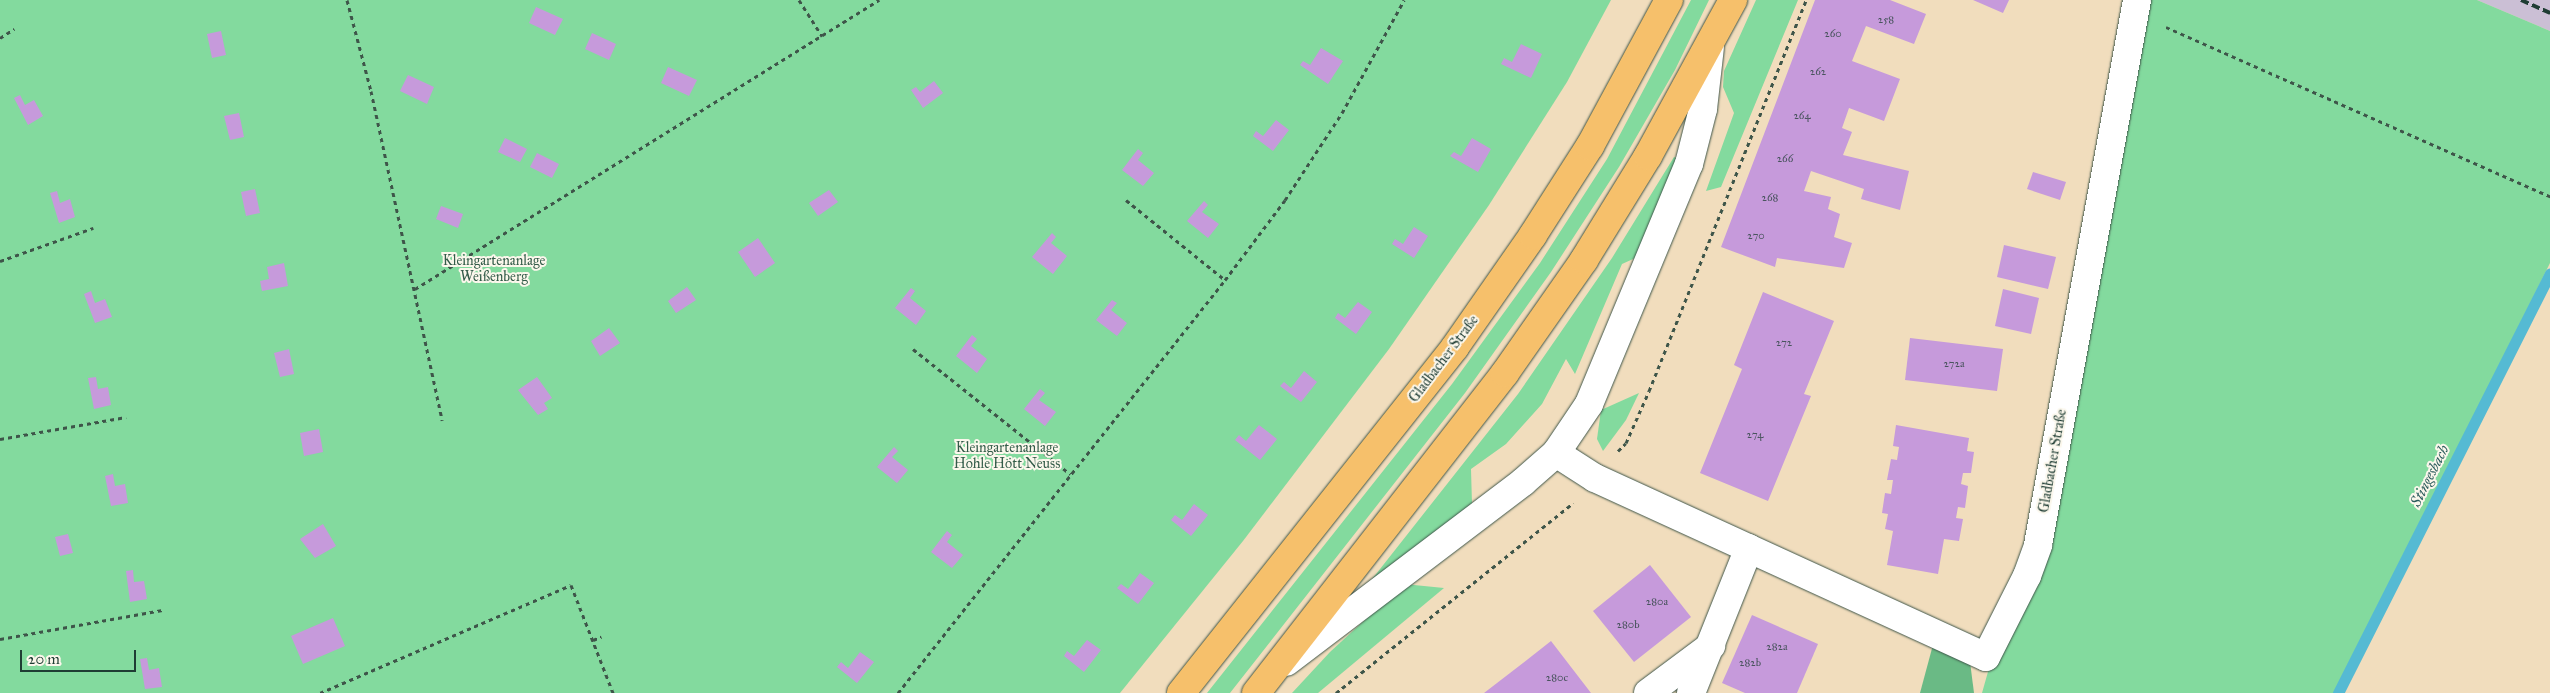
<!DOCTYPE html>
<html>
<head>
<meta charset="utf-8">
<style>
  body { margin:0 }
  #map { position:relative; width:2550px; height:693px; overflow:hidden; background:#f1ddbd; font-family:"IM FELL Great Primer",serif }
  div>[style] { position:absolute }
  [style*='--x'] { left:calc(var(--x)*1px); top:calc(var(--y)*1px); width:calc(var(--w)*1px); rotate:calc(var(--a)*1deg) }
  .industrial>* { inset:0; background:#cbbfd5 }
  .green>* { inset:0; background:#83da9e }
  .forest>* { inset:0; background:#6aba85 }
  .stream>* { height:11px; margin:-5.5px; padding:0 5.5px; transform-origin:5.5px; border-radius:5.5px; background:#55bad3 }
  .building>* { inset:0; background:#c69adb }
  .path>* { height:3px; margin-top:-1.5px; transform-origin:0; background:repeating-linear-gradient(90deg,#3e5549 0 4px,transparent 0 8px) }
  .roads { filter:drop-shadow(0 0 1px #3e5549) drop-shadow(0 0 1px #3e5549) }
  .minor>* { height:28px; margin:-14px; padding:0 14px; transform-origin:14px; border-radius:14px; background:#fff }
  .major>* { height:28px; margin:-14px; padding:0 14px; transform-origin:14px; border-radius:14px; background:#f6c06b }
  .rail>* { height:4px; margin-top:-2px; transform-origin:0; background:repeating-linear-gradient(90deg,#1f3d34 0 8px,transparent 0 12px) }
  span { translate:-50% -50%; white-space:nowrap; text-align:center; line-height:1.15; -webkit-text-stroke:4px #fbf7ec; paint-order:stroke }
  .number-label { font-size:11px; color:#49545e }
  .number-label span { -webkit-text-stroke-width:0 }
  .park-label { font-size:14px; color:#335c49 }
  .street-label { font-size:14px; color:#1f3d34 }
  .water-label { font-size:15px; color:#2c5c5c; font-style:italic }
  .scale { position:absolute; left:20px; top:650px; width:116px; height:22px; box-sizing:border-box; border:2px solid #1f3d34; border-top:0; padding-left:6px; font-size:15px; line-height:18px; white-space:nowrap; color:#1f3d34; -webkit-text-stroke:4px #fbf7ec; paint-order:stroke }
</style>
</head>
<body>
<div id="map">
  <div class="industrial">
    <div style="clip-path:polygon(2477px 0,2550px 0,2550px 31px)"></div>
  </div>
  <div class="green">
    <div style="clip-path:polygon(0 0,1611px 0,1567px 82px,1489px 205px,1389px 349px,1243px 541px,1120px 693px,0 693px)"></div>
    <div style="clip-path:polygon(1691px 0,1709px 0,1675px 70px,1619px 167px,1551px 272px,1465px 393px,1230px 693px,1207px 693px,1452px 384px,1540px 263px,1607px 159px)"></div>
    <div style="clip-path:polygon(1756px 0,1798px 0,1721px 187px,1706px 191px,1734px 113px,1723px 87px,1724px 71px)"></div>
    <div style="clip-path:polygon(2140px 0,2477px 0,2550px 31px,2550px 263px,2337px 693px,1982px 693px,1993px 654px,2029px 578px)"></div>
    <div style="clip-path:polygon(1674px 157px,1679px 159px,1642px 255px,1622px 264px,1575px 374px,1566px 359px,1542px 404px,1506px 444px,1471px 469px,1472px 504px,1369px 583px,1518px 394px,1612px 258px)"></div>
    <div style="clip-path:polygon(1639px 393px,1626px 420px,1603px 451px,1597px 439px,1601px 410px)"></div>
    <div style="clip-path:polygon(1404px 584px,1444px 588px,1318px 693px,1292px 693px,1330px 652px)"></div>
  </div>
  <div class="forest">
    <div style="clip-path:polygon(1934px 641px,1969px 654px,1974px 693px,1920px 693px)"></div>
  </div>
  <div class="stream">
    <div style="--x:2338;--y:693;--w:470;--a:-63.2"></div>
  </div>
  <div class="building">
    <div style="clip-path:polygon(1815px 0,1890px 0,1926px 14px,1914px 44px,1866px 26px,1852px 61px,1900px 79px,1884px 121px,1849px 108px,1842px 128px,1852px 132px,1843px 155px,1909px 171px,1900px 210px,1861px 199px,1864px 189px,1811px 171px,1804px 191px,1831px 197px,1828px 209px,1840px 214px,1834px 237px,1852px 243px,1844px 268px,1777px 258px,1775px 267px,1721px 247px)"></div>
    <div style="clip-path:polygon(1973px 0,2009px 0,2003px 13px)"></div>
    <div style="clip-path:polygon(536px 7px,563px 19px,555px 35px,529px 23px)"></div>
    <div style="clip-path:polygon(221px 31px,226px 55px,212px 58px,207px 34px)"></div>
    <div style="clip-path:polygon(592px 33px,616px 44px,609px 60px,585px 49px)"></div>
    <div style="clip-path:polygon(1521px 44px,1542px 54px,1531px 78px,1501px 64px,1504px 58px,1512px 62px)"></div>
    <div style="clip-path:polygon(1321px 48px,1343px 61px,1328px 84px,1300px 65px,1303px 61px,1310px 65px)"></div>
    <div style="clip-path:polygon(668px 67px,697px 80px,689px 96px,661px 83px)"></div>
    <div style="clip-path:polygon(408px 75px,434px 87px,427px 104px,400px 91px)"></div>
    <div style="clip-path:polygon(934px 81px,943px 93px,923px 108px,911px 90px,916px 87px,920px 92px)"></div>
    <div style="clip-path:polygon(20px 95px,25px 105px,34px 100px,43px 116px,28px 125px,14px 98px)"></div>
    <div style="clip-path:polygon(239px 113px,244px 137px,230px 140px,224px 116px)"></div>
    <div style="clip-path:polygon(1276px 120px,1289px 130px,1273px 151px,1253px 136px,1256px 131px,1263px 136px)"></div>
    <div style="clip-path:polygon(505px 138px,527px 149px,520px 162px,498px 152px)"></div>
    <div style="clip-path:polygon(1472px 138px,1491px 149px,1478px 172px,1450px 156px,1454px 152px,1461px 156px)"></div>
    <div style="clip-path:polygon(1138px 149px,1143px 153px,1138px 160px,1154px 173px,1143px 186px,1122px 170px)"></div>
    <div style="clip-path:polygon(537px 153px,559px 164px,552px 178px,530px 167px)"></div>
    <div style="clip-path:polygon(2033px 172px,2066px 182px,2060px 200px,2027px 189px)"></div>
    <div style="clip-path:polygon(255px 189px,260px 213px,246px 216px,241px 192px)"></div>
    <div style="clip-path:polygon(829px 190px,838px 202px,818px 216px,809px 203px)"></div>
    <div style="clip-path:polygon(57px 191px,60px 203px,70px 199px,75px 217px,59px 223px,50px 193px)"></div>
    <div style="clip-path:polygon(1204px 201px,1208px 205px,1202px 212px,1219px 224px,1208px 238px,1187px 221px)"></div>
    <div style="clip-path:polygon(441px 206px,463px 214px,458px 228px,436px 219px)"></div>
    <div style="clip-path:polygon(1414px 227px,1428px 236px,1414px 258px,1392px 244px,1395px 239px,1403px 244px)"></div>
    <div style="clip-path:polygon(1052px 233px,1056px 237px,1051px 243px,1067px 256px,1053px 274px,1032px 257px)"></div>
    <div style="clip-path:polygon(758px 238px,775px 263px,755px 277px,738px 252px)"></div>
    <div style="clip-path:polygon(2004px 245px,2056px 257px,2048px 289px,1997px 277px)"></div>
    <div style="clip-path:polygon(284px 263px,288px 286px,262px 291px,260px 281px,269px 279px,267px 267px)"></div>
    <div style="clip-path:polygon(687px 287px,696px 300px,676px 313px,668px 301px)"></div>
    <div style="clip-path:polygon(911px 288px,915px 291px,910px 298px,926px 311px,916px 325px,895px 308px)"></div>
    <div style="clip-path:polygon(2003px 289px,2039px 298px,2031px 334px,1995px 326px)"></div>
    <div style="clip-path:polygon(91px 291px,95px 303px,105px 299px,112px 317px,95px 323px,84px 294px)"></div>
    <div style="clip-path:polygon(1763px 292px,1834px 321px,1804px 394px,1811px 396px,1768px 501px,1700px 473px,1742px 369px,1734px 365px)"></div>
    <div style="clip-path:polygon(1112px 300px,1117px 303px,1111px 310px,1127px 323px,1117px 336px,1096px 320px)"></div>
    <div style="clip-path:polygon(1358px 302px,1372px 312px,1356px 334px,1335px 318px,1338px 313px,1345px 318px)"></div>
    <div style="clip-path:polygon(609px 328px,620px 343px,600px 356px,591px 341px)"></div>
    <div style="clip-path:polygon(972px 335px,977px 339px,971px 346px,987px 359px,977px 373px,956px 356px)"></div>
    <div style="clip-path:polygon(1910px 338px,2003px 349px,1997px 391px,1905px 380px)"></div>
    <div style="clip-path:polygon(289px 349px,294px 374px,280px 377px,274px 353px)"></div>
    <div style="clip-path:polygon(1304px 371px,1317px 382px,1301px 402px,1280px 386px,1284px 382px,1291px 388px)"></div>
    <div style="clip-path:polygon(96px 377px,98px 389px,108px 387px,111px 405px,94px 409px,88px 378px)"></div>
    <div style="clip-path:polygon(537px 377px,552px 398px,544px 403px,548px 409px,538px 415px,518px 390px)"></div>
    <div style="clip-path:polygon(1040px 389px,1045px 393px,1039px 400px,1056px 412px,1045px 426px,1024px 409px)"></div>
    <div style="clip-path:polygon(1259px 425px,1277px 439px,1260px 460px,1235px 440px,1239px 435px,1246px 441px)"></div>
    <div style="clip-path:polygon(1896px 425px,1969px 438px,1967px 451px,1974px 452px,1971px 473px,1963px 473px,1961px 484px,1968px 486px,1965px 508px,1958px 507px,1956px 518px,1963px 519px,1959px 541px,1944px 539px,1938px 574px,1887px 565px,1893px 531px,1885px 529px,1888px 514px,1882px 513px,1885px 493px,1891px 494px,1893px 480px,1887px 480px,1891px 459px,1897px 460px,1899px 447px,1893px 446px)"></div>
    <div style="clip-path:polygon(319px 429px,323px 452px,304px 456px,300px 433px)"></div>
    <div style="clip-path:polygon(894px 447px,898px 451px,892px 457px,908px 470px,897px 483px,877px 467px)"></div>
    <div style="clip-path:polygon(113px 474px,115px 486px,125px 484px,128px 503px,111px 506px,105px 476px)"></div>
    <div style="clip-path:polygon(1194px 504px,1208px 515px,1191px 536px,1171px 520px,1175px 515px,1182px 520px)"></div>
    <div style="clip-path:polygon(323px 524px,336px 546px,315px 558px,300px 539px)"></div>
    <div style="clip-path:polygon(947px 531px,952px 535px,947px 542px,963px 555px,952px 568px,931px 552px)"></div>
    <div style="clip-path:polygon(68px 534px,73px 553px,60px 556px,55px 537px)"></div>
    <div style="clip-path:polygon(1650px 565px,1691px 617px,1634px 662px,1593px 611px)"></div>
    <div style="clip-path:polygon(133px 570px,134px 582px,144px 581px,147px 599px,130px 602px,126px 571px)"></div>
    <div style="clip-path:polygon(1140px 573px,1154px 583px,1138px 604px,1117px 588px,1121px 584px,1128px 589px)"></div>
    <div style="clip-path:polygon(1752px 615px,1818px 644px,1797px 693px,1745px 693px,1722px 683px)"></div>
    <div style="clip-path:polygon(333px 618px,345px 646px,303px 664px,291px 636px)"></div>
    <div style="clip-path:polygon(1087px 640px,1101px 650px,1084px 672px,1064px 656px,1067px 651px,1074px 656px)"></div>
    <div style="clip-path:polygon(1551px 641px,1591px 693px,1484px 693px,1523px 663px)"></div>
    <div style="clip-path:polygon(860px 652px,874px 662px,857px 683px,837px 667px,841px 662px,848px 668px)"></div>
    <div style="clip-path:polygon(147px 658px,149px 670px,159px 668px,162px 687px,145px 689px,140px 659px)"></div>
  </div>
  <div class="path">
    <div style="--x:347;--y:0;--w:94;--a:75.2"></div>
    <div style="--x:371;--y:91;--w:337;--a:77.8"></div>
    <div style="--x:799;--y:0;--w:43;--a:57.4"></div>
    <div style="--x:2166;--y:27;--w:420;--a:23.8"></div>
    <div style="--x:0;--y:38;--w:17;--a:-33"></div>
    <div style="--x:1126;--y:200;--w:127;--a:38.9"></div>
    <div style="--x:0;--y:261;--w:99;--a:-19.5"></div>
    <div style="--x:415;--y:289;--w:547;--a:-31.92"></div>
    <div style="--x:913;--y:349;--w:201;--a:38.5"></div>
    <div style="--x:0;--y:439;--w:128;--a:-9.9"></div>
    <div style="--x:1618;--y:451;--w:11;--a:-45"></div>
    <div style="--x:1626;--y:443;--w:57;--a:-66.1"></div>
    <div style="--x:1649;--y:391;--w:421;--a:-68.1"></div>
    <div style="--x:0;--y:639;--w:165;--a:-10.1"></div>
    <div style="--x:593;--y:640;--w:9;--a:-21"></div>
    <div style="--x:320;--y:693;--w:273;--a:-23.3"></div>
    <div style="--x:571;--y:585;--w:116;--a:68.7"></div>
    <div style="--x:898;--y:693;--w:527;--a:-51.63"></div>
    <div style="--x:1225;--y:280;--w:100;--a:-53.1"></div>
    <div style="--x:1285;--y:200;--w:104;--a:-56.8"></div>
    <div style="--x:1342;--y:113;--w:129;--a:-61.2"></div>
    <div style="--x:1336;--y:693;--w:304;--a:-38.7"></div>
  </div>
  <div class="roads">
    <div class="minor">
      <div style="--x:1556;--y:453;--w:46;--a:32.7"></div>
      <div style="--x:1595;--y:478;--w:430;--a:24.6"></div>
      <div style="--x:1986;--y:657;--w:91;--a:-63.2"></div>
      <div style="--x:2027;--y:576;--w:33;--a:-70"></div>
      <div style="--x:2038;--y:545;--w:554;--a:-79.7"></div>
      <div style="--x:1286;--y:662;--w:298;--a:-37.2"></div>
      <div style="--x:1523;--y:482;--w:44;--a:-41.3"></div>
      <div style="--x:1556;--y:453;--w:59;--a:-56"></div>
      <div style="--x:1589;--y:404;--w:260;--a:-67.4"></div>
      <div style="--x:1689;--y:164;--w:57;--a:-75.7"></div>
      <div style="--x:1703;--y:109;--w:62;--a:-83.6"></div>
      <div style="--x:1648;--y:693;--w:79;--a:-36.7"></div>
      <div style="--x:1691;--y:693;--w:156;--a:-68.2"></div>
    </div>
    <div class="major">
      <div style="--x:1181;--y:693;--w:441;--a:-51.6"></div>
      <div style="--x:1455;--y:347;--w:136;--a:-55.1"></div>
      <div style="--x:1533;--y:235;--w:106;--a:-57.4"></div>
      <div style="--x:1590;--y:146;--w:166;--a:-61.6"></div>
      <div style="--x:1256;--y:693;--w:405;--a:-52.1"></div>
      <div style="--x:1505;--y:373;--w:138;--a:-55"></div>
      <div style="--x:1584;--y:260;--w:122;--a:-58.4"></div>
      <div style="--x:1648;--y:156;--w:178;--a:-61.4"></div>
    </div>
  </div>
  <div class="rail">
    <div style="--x:2521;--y:0;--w:32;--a:24"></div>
  </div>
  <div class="number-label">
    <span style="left:1886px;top:20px">258</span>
    <span style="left:1833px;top:34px">260</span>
    <span style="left:1818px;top:72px">262</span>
    <span style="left:1802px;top:116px">264</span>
    <span style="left:1785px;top:159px">266</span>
    <span style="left:1770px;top:198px">268</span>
    <span style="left:1756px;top:236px">270</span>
    <span style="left:1784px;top:343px">272</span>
    <span style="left:1954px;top:364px">272a</span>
    <span style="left:1755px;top:435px">274</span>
    <span style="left:1657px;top:602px">280a</span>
    <span style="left:1628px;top:625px">280b</span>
    <span style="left:1777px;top:647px">282a</span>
    <span style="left:1750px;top:663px">282b</span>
    <span style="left:1557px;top:678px">280c</span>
  </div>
  <div class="park-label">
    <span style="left:494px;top:269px">Kleingartenanlage<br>Weißenberg</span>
    <span style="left:1007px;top:456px">Kleingartenanlage<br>Hohle Hött Neuss</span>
  </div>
  <div class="street-label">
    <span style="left:1444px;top:359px;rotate:-53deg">Gladbacher Straße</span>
    <span style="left:2053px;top:461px;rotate:-80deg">Gladbacher Straße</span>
  </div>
  <div class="water-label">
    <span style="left:2430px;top:476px;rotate:-63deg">Stingesbach</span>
  </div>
  <div class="scale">20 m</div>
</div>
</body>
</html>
